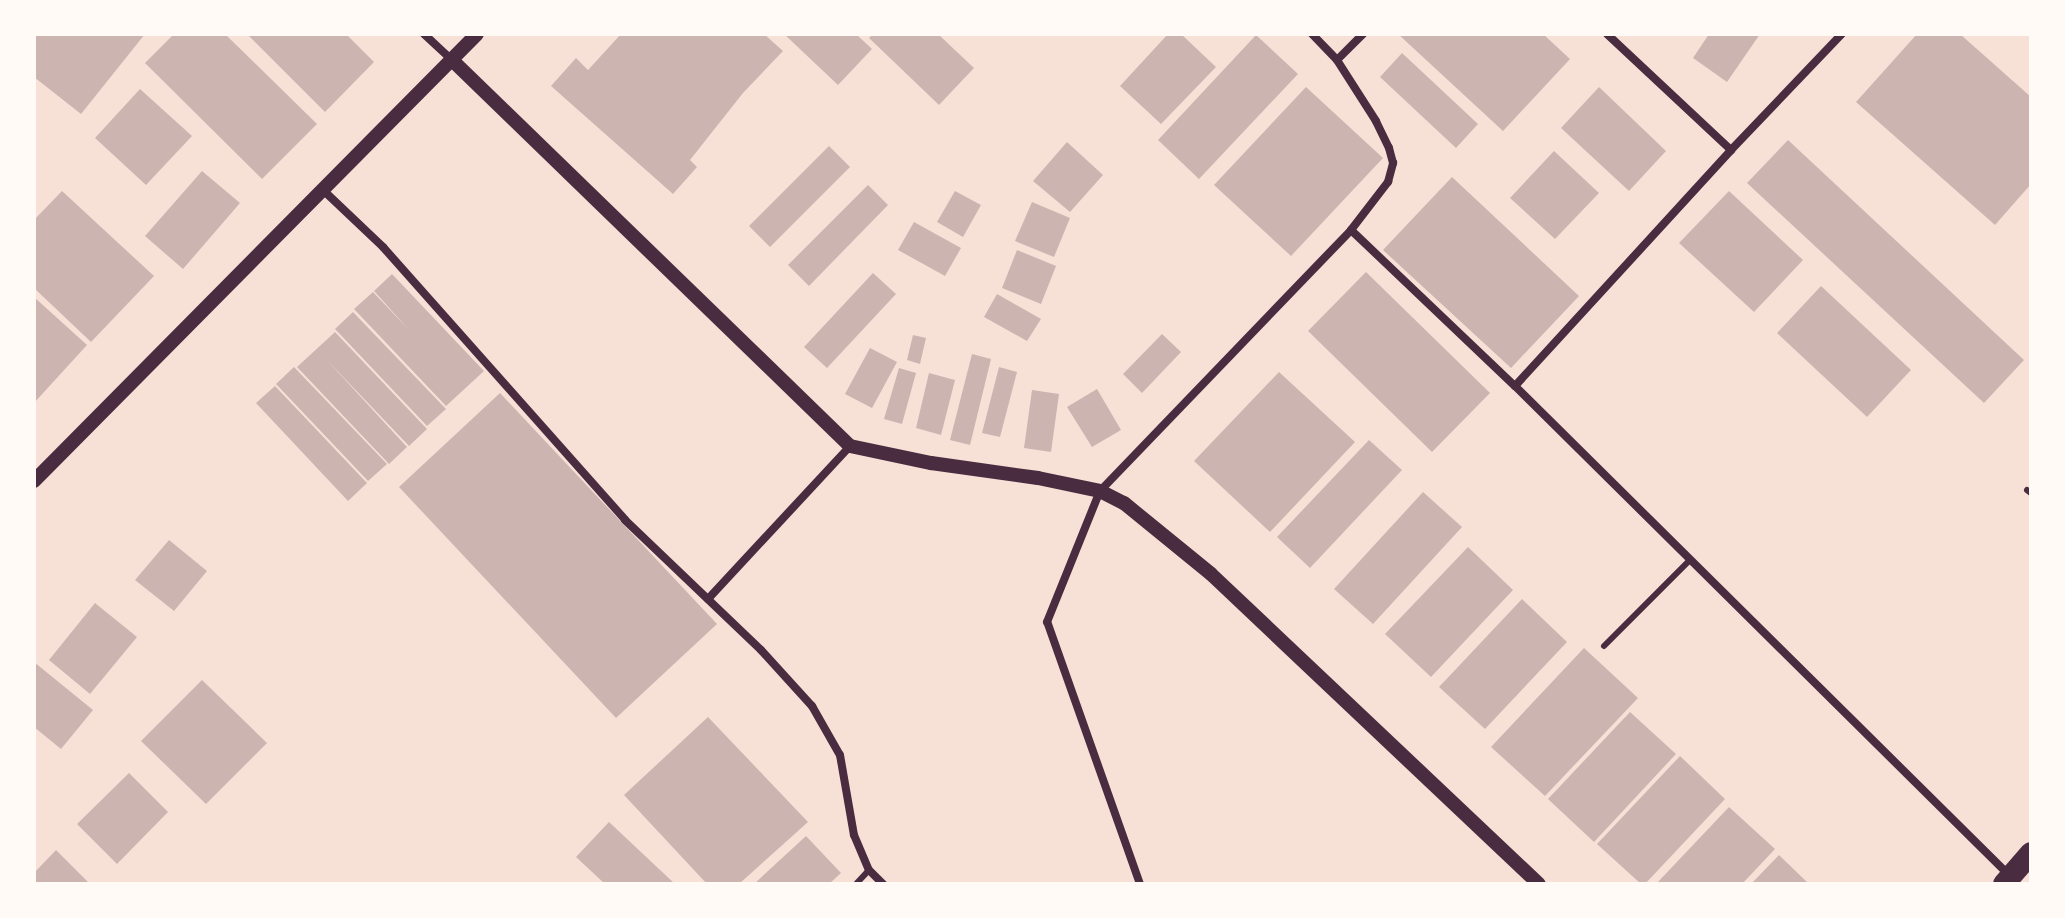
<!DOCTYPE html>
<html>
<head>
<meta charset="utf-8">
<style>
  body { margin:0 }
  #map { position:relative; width:2065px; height:918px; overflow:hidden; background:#f7e1d7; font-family:Cabin,sans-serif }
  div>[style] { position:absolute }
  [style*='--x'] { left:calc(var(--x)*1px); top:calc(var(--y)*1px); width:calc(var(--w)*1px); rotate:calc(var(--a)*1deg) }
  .building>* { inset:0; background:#ccb4b1 }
  .service>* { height:6px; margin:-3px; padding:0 3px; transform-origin:3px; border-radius:3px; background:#4a2c40 }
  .minor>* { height:8px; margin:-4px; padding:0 4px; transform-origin:4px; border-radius:4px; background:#4a2c40 }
  .tertiary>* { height:14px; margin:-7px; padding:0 7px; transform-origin:7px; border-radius:7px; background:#4a2c40 }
  .trunk>* { height:22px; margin:-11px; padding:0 11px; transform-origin:11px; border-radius:11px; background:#4a2c40 }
  span { translate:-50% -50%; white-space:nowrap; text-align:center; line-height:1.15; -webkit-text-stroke:6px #fffaf5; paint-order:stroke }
  .frame { position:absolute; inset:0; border:36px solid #fffaf5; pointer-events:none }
</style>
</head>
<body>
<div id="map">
  <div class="building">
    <div style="clip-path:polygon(34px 34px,145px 34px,81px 114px,34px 77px)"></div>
    <div style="clip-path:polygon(174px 34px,225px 34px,317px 124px,262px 179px,145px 63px)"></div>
    <div style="clip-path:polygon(247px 34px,346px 34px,374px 62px,325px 112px)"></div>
    <div style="clip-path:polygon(621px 34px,764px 34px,783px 51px,743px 93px,690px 160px,697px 167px,673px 194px,551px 86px,576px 58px,588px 70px)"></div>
    <div style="clip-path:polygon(784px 34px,856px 34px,872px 49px,838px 85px)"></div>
    <div style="clip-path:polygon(873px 34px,938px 34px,974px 68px,939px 105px,869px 38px)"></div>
    <div style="clip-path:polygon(1168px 34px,1181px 34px,1216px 67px,1161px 124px,1120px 86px)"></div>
    <div style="clip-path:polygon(1398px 34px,1543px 34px,1570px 59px,1503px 131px)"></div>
    <div style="clip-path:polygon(1709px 34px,1760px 34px,1727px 82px,1693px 58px)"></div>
    <div style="clip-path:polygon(1917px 34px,1960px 34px,2031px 97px,2031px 184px,1995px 225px,1856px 102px)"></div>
    <div style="clip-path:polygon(1256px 35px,1298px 74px,1199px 179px,1158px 140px)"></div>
    <div style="clip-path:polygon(1402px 53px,1478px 124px,1456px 148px,1380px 77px)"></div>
    <div style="clip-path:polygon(1306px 87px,1383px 158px,1291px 256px,1214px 185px)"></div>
    <div style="clip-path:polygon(1599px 87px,1666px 151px,1629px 191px,1561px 128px)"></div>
    <div style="clip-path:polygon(140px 89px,192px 136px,146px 185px,95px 138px)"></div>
    <div style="clip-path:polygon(1788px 140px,2024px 360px,1984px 403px,1747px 183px)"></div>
    <div style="clip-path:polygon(1067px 142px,1103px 175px,1070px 212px,1033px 181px)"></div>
    <div style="clip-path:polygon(829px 146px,850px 167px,770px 247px,749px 226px)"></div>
    <div style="clip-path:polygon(1554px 151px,1599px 193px,1555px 239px,1510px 198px)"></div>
    <div style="clip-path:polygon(202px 171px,240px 203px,183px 269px,145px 236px)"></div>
    <div style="clip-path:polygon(1452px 177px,1579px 296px,1511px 368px,1383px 250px)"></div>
    <div style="clip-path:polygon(868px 185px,888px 205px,809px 286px,788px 265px)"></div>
    <div style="clip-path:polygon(62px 191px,154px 276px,91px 342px,34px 288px,34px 220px)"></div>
    <div style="clip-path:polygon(955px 191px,981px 205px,963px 237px,937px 222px)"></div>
    <div style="clip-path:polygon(1729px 191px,1803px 260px,1754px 312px,1679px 243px)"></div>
    <div style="clip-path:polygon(1032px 202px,1070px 218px,1054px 257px,1015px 241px)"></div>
    <div style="clip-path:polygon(914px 222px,961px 248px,945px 276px,898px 250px)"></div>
    <div style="clip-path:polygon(1017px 250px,1056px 266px,1041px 304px,1002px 288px)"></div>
    <div style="clip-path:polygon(1366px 272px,1490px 393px,1432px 452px,1308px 331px)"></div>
    <div style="clip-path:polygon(873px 273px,896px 294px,827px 368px,804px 347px)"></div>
    <div style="clip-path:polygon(392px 274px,484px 371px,446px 406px,354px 309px,373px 292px,410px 331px,374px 291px)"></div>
    <div style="clip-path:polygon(1821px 286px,1911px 370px,1867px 417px,1777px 333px)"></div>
    <div style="clip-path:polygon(997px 294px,1041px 319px,1027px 341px,984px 317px)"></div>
    <div style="clip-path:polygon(34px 297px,87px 345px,34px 403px)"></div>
    <div style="clip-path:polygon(353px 312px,446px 409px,427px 426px,335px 329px)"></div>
    <div style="clip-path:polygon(335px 332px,427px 429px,409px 446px,325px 358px,407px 447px,389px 464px,297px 367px)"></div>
    <div style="clip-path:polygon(1162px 334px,1181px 352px,1142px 393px,1123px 374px)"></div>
    <div style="clip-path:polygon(913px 335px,926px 338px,920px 364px,907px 360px)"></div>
    <div style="clip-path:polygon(870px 348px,897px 362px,872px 408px,845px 394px)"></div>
    <div style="clip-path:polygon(972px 354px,991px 359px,970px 445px,950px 440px)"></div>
    <div style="clip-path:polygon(294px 367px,387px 464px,368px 481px,276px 384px)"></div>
    <div style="clip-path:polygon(999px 367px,1017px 372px,1000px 437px,982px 433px)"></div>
    <div style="clip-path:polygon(899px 368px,916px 373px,902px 424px,884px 419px)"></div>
    <div style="clip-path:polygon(1279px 372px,1355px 442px,1270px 532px,1194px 461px)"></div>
    <div style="clip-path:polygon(929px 373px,955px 380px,941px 435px,916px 428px)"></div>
    <div style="clip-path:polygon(275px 386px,367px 483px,348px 501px,256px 403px)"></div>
    <div style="clip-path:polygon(1097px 389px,1121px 430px,1092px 447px,1067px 407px)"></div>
    <div style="clip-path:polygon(1032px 390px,1059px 394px,1051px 452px,1024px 448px)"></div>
    <div style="clip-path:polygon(500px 393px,717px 624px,616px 718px,399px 487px)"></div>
    <div style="clip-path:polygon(1369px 440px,1402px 470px,1310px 568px,1277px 537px)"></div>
    <div style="clip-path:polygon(1423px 492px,1462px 527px,1373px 624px,1334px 589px)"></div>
    <div style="clip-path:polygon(169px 540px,207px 571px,174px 611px,135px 580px)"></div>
    <div style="clip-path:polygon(1468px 547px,1513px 590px,1431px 677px,1385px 634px)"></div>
    <div style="clip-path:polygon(1522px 599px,1567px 642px,1485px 729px,1439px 687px)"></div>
    <div style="clip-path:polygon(95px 603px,137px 637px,90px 694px,49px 660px)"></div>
    <div style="clip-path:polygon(1584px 648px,1638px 698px,1545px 796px,1491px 747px)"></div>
    <div style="clip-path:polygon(34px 662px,93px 710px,61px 749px,34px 727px)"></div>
    <div style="clip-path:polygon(202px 680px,267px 743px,206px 804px,141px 741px)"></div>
    <div style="clip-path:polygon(1630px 712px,1676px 754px,1594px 842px,1548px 799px)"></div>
    <div style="clip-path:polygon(708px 717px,808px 822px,739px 884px,707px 884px,624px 795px)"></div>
    <div style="clip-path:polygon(1680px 756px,1725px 799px,1645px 884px,1641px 884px,1597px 844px)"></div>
    <div style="clip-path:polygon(129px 773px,168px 812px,117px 864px,77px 824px)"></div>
    <div style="clip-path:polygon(1729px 807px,1775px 849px,1742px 884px,1656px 884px)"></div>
    <div style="clip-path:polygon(609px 822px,675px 884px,605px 884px,576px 857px)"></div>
    <div style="clip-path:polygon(806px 836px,841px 873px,829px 884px,754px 884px)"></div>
    <div style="clip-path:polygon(56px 850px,90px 884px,34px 884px,34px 873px)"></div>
    <div style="clip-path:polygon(1779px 855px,1809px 884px,1751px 884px)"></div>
  </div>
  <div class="service">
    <div style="--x:2027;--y:490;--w:5;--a:37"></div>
    <div style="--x:1604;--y:646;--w:122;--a:-45"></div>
    <div style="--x:856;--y:884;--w:19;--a:-47"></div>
  </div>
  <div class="minor">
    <div style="--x:424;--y:34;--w:38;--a:43"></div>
    <div style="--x:1312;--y:34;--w:36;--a:46"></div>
    <div style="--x:1607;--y:34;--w:170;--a:43.1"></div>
    <div style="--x:323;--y:190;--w:83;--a:43.5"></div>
    <div style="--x:383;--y:247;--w:365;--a:48.4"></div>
    <div style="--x:625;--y:520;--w:188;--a:43.7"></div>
    <div style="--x:761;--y:650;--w:76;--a:47.7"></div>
    <div style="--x:812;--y:706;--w:56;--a:60.3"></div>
    <div style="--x:840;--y:755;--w:81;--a:80.1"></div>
    <div style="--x:854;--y:835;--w:38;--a:67"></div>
    <div style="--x:869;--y:870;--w:20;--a:45"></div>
    <div style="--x:1351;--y:230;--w:226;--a:43.6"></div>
    <div style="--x:1515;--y:386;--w:320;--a:-47.5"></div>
    <div style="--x:1731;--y:150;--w:161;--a:-46.3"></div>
    <div style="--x:1515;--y:386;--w:697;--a:44.71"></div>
    <div style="--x:708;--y:599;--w:209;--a:-47.1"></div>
    <div style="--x:1140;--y:884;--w:278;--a:-109.5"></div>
    <div style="--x:1047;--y:622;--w:141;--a:-68"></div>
    <div style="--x:1100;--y:491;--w:362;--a:-46.1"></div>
    <div style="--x:1351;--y:230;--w:61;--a:-52.4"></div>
    <div style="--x:1388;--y:182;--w:20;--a:-75"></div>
    <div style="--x:1393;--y:163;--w:16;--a:-105"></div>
    <div style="--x:1389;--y:148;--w:30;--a:-116"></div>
    <div style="--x:1376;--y:121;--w:72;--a:-122.6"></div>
    <div style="--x:1337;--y:60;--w:37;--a:-45"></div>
  </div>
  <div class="tertiary">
    <div style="--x:452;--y:60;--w:554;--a:44.12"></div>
    <div style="--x:850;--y:446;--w:83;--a:11.9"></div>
    <div style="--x:931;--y:463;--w:108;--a:8"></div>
    <div style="--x:1038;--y:478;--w:63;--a:11.8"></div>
    <div style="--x:1100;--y:491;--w:27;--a:27"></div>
    <div style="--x:1124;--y:503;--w:112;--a:39.2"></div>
    <div style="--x:1211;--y:574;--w:451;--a:43.4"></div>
    <div style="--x:34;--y:481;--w:629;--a:-45.26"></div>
  </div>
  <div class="trunk">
    <div style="--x:2004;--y:884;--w:41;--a:-48.9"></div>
  </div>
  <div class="frame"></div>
</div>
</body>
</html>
